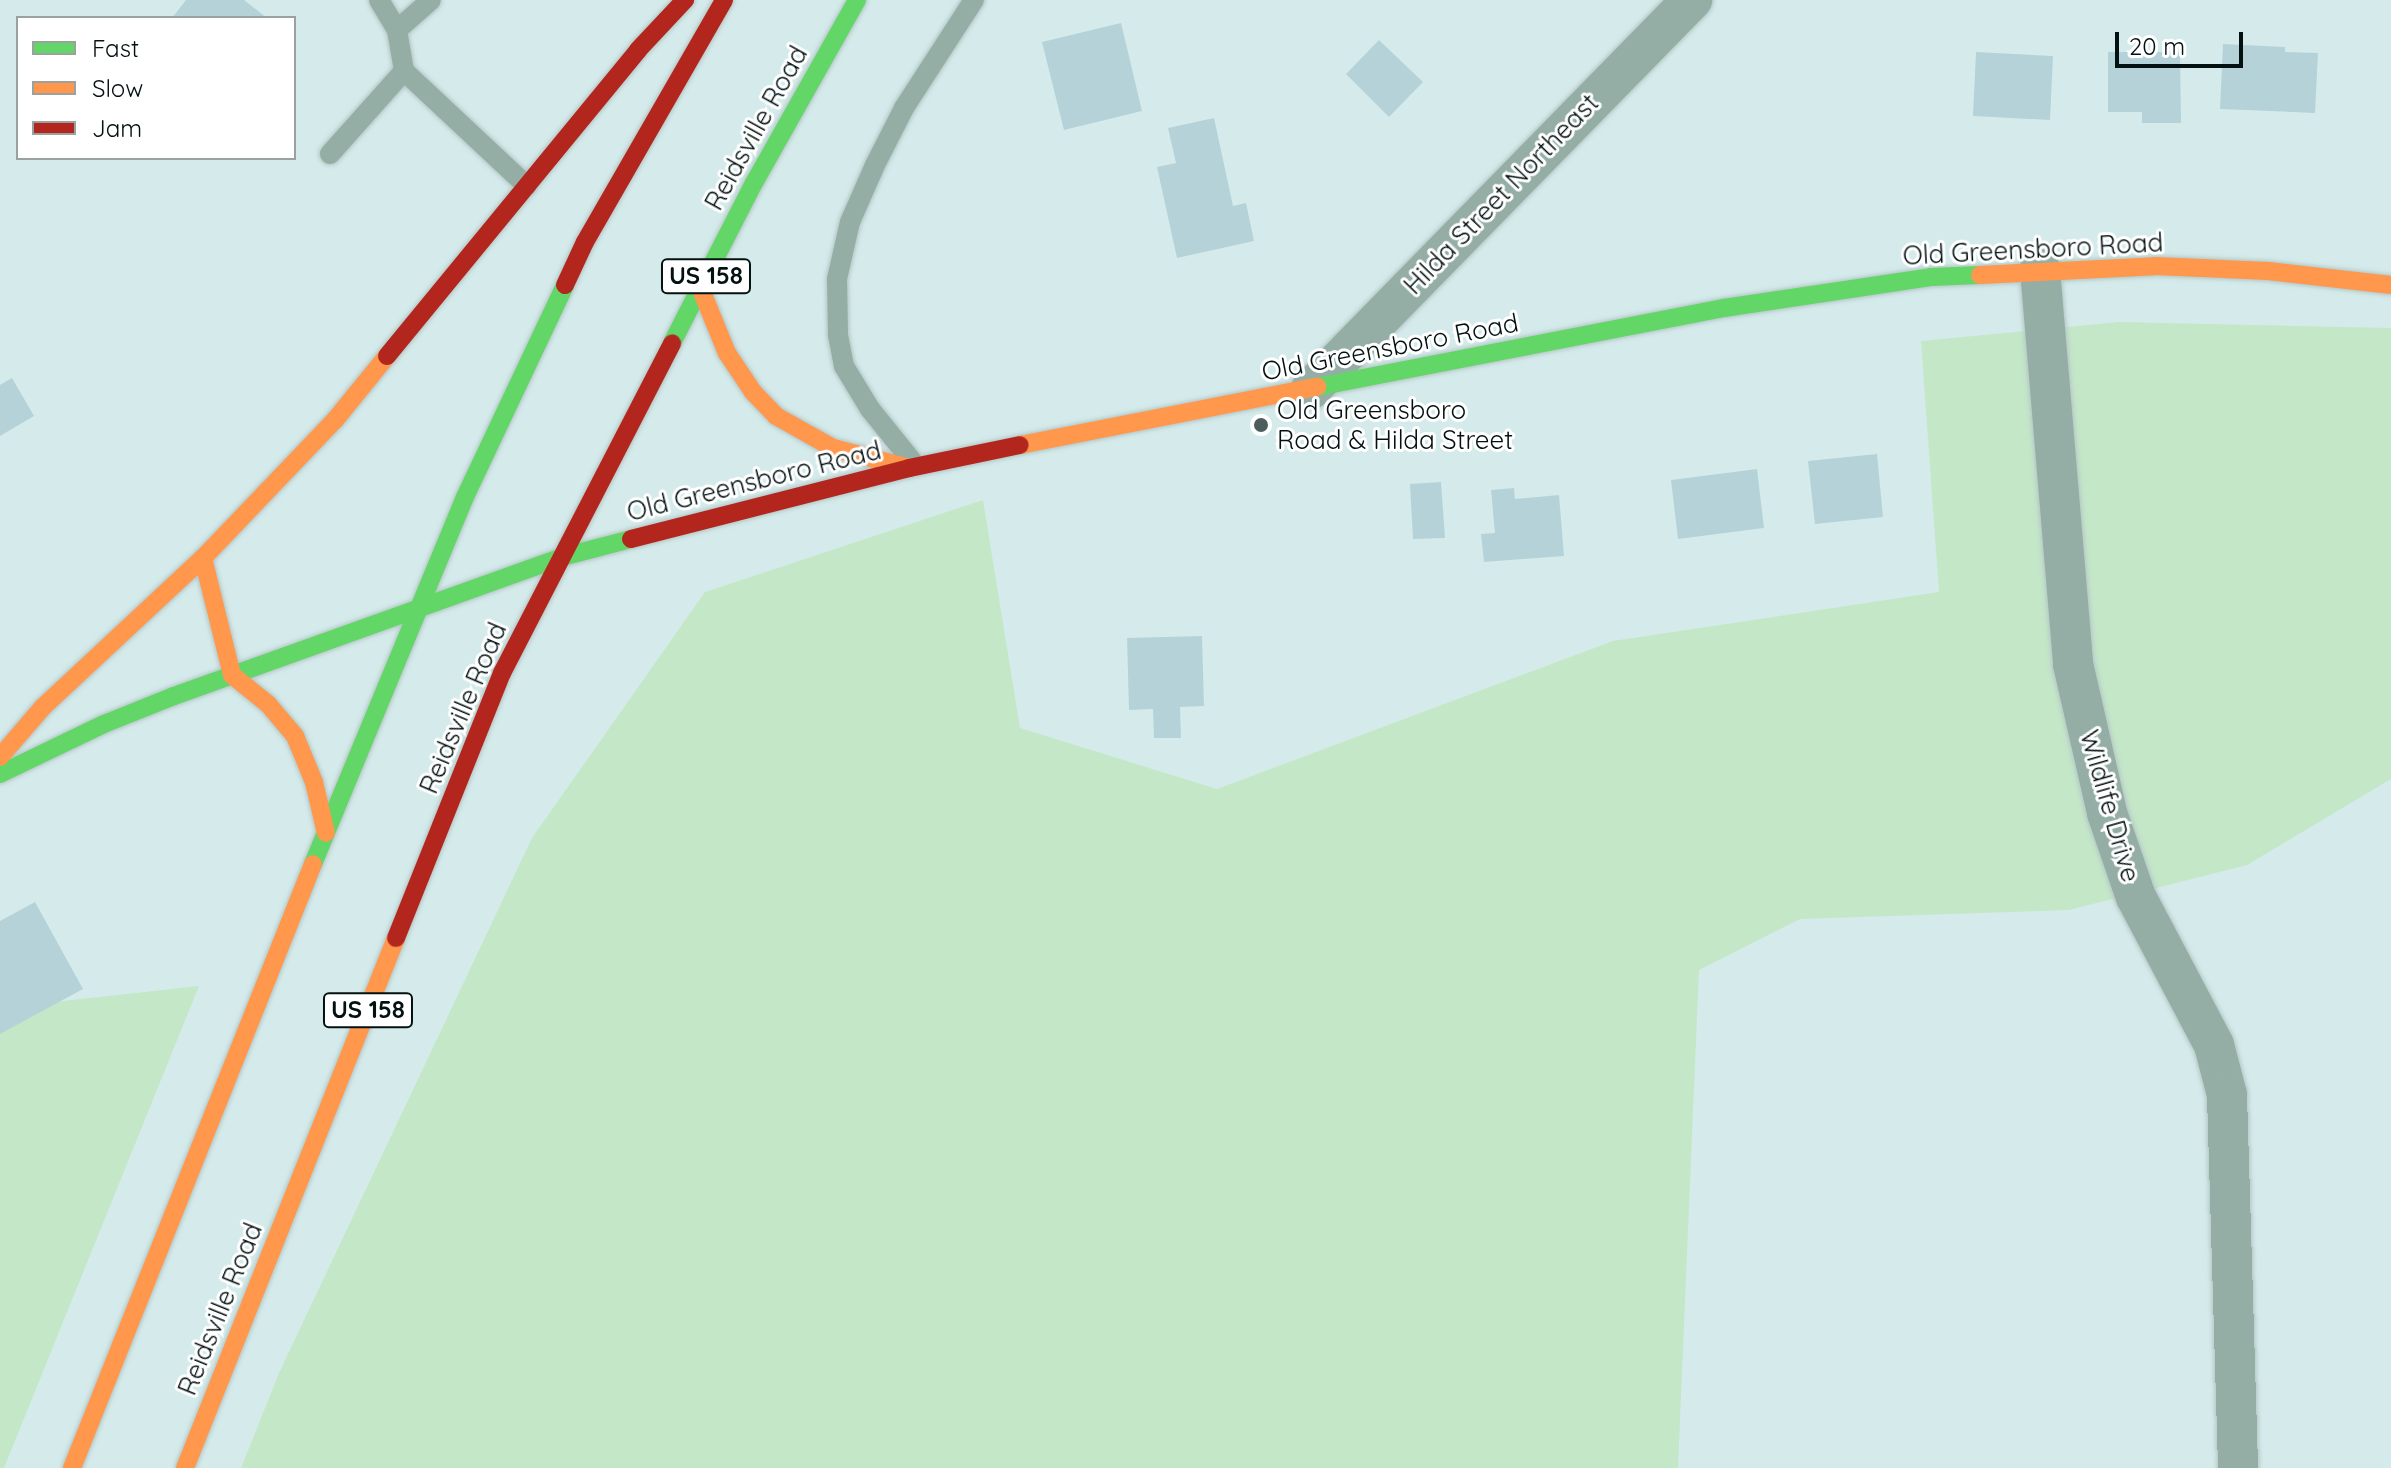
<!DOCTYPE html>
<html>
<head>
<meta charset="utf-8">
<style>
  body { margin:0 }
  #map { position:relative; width:2391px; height:1468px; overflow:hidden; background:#d5ebeb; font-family:Quicksand,sans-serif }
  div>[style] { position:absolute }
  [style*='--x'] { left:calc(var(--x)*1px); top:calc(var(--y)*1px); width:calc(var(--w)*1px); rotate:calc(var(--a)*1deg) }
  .green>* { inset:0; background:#c4e7c8 }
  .building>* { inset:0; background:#b6d2d9 }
  .roads { filter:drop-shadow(0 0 2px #b5c6c6) drop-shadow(0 0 2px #b5c6c6) }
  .lane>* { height:20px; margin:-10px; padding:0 10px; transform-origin:10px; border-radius:10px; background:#94aea6 }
  .street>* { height:40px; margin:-20px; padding:0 20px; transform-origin:20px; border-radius:20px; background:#94aea6 }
  .fast>* { height:18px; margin:-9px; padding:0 9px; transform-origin:9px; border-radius:9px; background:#63d668 }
  .slow>* { height:18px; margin:-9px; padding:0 9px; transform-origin:9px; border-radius:9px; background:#ff974d }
  .jam>* { height:18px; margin:-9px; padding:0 9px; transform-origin:9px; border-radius:9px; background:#b3261e }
  .dots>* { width:22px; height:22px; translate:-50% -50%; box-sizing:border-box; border:4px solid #fff; border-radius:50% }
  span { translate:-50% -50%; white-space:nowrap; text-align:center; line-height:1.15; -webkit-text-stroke:6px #fff; paint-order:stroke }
  .shield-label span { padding:2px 6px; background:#fff; border:2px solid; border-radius:6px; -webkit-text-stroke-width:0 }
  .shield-label { font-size:24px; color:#041111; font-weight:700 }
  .street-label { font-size:26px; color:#041111 }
  .poi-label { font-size:26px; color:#041111 }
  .left { translate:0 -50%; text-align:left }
  .legend { position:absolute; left:16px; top:16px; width:280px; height:144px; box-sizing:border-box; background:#fff; border:2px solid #9ba0a0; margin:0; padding:10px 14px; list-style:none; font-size:24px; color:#041111 }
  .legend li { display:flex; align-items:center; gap:16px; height:40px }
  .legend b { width:40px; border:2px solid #9ba0a0 }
  .scale { position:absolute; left:2115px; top:32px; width:128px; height:36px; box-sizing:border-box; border:4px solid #041111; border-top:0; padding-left:10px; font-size:24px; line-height:28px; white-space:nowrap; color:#041111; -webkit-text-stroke:6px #fff; paint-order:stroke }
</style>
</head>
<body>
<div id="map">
  <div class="green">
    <div style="clip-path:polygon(2119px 322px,2391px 328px,2391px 779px,2247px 865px,2069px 910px,1800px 919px,1699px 970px,1678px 1468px,241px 1468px,279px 1373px,532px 838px,705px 592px,983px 500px,1020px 728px,1217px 789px,1613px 641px,1939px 592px,1921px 341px)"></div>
    <div style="clip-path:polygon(199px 986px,4px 1468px,0 1468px,0 1008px)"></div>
  </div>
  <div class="building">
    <div style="clip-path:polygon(186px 0,244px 0,267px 18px,172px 18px)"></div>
    <div style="clip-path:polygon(1121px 23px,1142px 111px,1064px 130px,1042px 42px)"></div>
    <div style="clip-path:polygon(1379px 40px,1423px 82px,1389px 117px,1346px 74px)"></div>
    <div style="clip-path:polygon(2223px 44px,2285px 47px,2285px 52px,2318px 53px,2315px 113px,2220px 109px)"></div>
    <div style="clip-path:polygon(1976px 52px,2053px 56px,2050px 120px,1973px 116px)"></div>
    <div style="clip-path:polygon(2108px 52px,2180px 52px,2181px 123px,2142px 123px,2142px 112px,2108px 112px)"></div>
    <div style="clip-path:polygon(1214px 118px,1233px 206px,1246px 203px,1254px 241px,1177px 258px,1157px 167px,1176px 163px,1168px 128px)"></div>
    <div style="clip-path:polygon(12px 378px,34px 416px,0 436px,0 385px)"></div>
    <div style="clip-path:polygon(1877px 454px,1883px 517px,1815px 524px,1808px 461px)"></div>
    <div style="clip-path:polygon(1757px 469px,1764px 528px,1678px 539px,1671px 480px)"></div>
    <div style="clip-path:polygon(1441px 482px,1445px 538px,1413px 539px,1410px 484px)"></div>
    <div style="clip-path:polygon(1514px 488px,1515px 499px,1559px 495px,1564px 556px,1484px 562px,1481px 534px,1495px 533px,1491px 490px)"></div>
    <div style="clip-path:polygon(1202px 636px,1204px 706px,1180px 707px,1181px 738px,1154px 738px,1153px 709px,1129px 710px,1127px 638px)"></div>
    <div style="clip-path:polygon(35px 902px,83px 989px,0 1034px,0 921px)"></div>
  </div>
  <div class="roads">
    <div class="lane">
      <div style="--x:379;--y:0;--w:35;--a:59"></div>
      <div style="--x:397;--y:30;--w:42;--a:80.3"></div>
      <div style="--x:404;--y:71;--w:168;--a:43.1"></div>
      <div style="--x:397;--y:30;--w:45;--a:-41.4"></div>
      <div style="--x:330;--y:154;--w:111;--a:-48.3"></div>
      <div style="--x:912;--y:461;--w:67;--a:-128.9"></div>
      <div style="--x:870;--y:409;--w:50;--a:-121.2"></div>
      <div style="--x:844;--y:366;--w:32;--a:-101"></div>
      <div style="--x:838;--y:335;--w:56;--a:-91"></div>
      <div style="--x:837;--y:279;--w:58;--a:-77.2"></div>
      <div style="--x:850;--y:222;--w:62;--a:-66.3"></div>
      <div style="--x:875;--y:165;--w:64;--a:-63"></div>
      <div style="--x:904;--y:108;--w:129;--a:-57.1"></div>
    </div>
    <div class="street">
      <div style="--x:2040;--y:269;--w:396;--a:85.2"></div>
      <div style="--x:2073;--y:664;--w:153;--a:77.1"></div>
      <div style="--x:2107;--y:813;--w:89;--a:71"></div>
      <div style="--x:2136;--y:897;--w:167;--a:62.2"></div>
      <div style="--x:2214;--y:1045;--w:52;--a:75.4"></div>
      <div style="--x:2227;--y:1095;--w:373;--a:88.3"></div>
      <div style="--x:1311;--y:389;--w:545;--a:-45.6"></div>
    </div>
    <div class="fast">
      <div style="--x:672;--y:343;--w:180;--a:-62.9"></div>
      <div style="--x:754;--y:183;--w:210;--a:-60.6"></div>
      <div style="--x:1317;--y:387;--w:415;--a:-11"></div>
      <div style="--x:1724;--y:308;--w:209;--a:-8.5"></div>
      <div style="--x:1931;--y:277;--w:49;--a:-2.3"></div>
      <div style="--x:0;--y:774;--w:115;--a:-25.7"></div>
      <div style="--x:104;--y:724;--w:75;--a:-21.8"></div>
      <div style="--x:174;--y:696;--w:412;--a:-19.7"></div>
      <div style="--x:562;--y:557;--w:71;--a:-14.6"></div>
      <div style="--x:313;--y:864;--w:397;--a:-67.5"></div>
      <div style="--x:465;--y:497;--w:234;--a:-64.7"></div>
    </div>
    <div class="slow">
      <div style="--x:1980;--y:275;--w:175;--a:-2.9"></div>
      <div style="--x:2155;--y:266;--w:113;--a:2.5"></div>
      <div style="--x:2268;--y:271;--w:124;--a:6.5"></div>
      <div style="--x:700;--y:287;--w:71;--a:67.8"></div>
      <div style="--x:727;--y:353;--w:47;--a:56.3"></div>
      <div style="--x:753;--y:392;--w:33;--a:46"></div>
      <div style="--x:776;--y:416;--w:65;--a:29.3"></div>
      <div style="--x:833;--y:448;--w:79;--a:14.7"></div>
      <div style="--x:1020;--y:445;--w:303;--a:-11.1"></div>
      <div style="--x:203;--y:558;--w:121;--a:76.1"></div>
      <div style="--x:232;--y:675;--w:46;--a:38.9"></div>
      <div style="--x:268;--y:704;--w:42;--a:49.8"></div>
      <div style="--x:295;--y:736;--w:50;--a:67.6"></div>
      <div style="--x:314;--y:782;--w:52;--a:76.8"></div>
      <div style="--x:0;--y:757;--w:66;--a:-49.3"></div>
      <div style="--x:43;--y:707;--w:219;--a:-43"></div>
      <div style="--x:203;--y:558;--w:191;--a:-46.3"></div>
      <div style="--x:335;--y:420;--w:82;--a:-50.9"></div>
      <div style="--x:72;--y:1468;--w:650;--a:-68.25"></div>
      <div style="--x:185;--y:1468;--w:570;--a:-68.29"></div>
    </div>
    <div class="jam">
      <div style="--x:565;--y:285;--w:47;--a:-65.1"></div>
      <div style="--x:585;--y:242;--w:279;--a:-60.1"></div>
      <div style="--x:387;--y:356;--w:396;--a:-50.6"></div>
      <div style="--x:638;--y:50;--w:69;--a:-46.8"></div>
      <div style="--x:631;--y:539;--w:287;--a:-14.3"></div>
      <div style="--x:909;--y:468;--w:113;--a:-11.7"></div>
      <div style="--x:396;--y:938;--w:285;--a:-68.2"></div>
      <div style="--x:502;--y:673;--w:371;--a:-62.7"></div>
    </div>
  </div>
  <div class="dots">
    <div style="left:1261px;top:425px;background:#4d5d5d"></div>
  </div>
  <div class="shield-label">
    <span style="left:706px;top:276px">US 158</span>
    <span style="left:368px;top:1010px">US 158</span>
  </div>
  <div class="street-label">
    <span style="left:756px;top:128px;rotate:-61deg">Reidsville Road</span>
    <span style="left:1501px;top:194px;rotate:-46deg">Hilda Street Northeast</span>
    <span style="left:2033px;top:249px;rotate:-3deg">Old Greensboro Road</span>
    <span style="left:1390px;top:347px;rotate:-11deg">Old Greensboro Road</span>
    <span style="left:754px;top:481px;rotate:-14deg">Old Greensboro Road</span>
    <span style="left:463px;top:708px;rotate:-67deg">Reidsville Road</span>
    <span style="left:2110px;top:806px;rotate:74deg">Wildlife Drive</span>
    <span style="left:220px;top:1309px;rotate:-68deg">Reidsville Road</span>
  </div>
  <div class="poi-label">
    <span class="left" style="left:1277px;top:425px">Old Greensboro<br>Road &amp; Hilda Street</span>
  </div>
  <ul class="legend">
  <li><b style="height:10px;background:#63d668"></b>Fast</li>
  <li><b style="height:10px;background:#ff974d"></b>Slow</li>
  <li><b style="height:10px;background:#b3261e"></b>Jam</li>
  </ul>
  <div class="scale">20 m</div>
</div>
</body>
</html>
